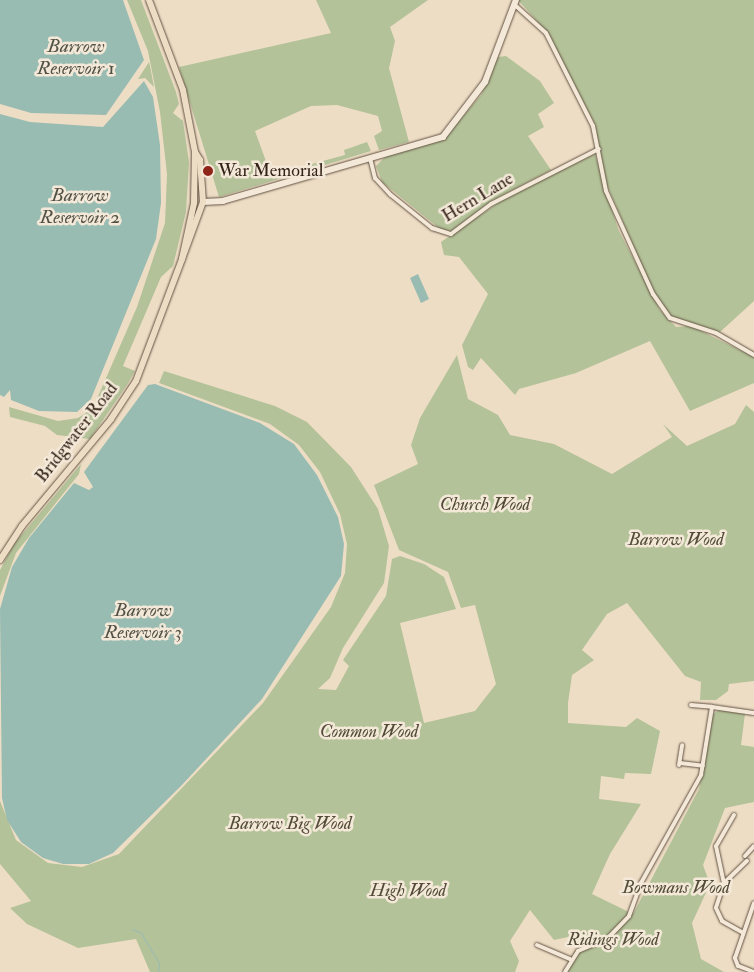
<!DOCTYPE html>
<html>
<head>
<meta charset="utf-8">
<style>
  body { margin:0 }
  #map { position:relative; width:754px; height:972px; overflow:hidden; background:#eeddc5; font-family:"IM FELL Double Pica",serif }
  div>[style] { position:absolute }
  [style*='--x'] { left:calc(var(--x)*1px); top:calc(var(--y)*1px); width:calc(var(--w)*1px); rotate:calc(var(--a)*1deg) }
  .green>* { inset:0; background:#b3c298 }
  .water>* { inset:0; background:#99bcb2 }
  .stream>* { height:1px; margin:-0.5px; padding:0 0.5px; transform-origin:0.5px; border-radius:0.5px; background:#99bcb2 }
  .roads { filter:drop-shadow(0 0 1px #625242) drop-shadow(0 0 1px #625242) }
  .minor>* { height:4px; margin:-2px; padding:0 2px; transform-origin:2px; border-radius:2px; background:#f4e9d9 }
  .secondary>* { height:5.5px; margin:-2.75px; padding:0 2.75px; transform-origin:2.75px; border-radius:2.75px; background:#f4e9d9 }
  .trunk>* { height:6px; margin:-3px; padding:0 3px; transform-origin:3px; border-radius:3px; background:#eeddc5 }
  .dots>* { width:14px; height:14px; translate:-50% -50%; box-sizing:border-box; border:2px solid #f4e9d9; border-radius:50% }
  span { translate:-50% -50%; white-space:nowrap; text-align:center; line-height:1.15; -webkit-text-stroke:5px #f4e9d9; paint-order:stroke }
  .poi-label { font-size:18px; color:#332317 }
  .left { translate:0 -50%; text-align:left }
  .street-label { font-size:18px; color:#332317 }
  .park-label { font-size:18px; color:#534b37; font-style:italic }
  .water-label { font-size:19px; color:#525146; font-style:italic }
</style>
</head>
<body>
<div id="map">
  <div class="green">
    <div style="clip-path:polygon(127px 0,141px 0,176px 92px,179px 104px,173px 113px,183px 121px,189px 162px,186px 212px,173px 266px,161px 277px,123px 366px,135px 371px,127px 385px,90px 439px,57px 435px,45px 426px,10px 417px,9px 407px,58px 421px,78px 418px,93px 408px,137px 307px,165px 223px,167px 174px,160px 112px,148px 51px)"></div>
    <div style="clip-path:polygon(316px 0,428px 0,390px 27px,395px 41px,389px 68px,409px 142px,379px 150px,374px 136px,382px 131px,378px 116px,337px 105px,311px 106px,255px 131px,271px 175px,345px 155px,344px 150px,367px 142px,371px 151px,219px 197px,179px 67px,331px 33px)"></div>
    <div style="clip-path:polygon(518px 0,754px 0,754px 301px,720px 332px,672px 317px,654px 293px,606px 183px,595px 124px,546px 31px)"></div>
    <div style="clip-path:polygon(506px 56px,540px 81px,554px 103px,538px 114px,544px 127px,528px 136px,551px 170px,491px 201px,451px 231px,440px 229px,382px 182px,376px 166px,387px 155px,443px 140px,481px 95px,498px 57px)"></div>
    <div style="clip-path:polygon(149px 62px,151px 71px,154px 87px,145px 78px,138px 79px)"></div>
    <div style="clip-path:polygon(595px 154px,618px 229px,660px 310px,676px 327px,691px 326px,754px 357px,754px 383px,690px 411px,650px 341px,576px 373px,519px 389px,515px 395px,481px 358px,473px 370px,468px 367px,462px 345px,488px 294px,459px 257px,444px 255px,441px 242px,507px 197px)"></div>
    <div style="clip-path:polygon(457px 355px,468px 399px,498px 415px,510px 435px,554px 444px,612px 474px,672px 437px,663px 424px,687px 446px,735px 424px,746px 405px,754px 412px,754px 681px,729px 684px,728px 691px,716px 700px,700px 700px,701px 682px,685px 676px,627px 603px,607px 614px,582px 650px,594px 660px,572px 675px,568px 703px,568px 723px,626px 727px,637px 718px,660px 731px,651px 774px,625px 773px,624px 779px,601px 776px,599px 799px,641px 804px,610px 854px,592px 894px,633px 914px,699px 789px,713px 714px,719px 710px,745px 714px,741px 745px,754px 747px,754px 802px,725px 808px,703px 865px,710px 884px,692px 923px,701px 959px,724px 972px,568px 972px,574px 952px,581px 946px,573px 936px,554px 940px,530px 910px,510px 941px,519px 961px,515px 972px,150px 972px,136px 939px,78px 948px,27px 924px,10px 908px,31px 901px,0 864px,0 801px,16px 840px,48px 863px,82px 867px,119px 854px,263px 703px,331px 607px,345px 573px,347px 544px,340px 514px,320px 472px,299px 445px,270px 424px,159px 383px,164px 371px,275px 406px,307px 422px,351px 467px,378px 509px,389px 546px,384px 583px,343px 648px,330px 678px,318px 689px,336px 690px,349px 666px,343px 660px,386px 596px,392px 559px,400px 556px,424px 564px,444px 577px,456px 609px,400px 623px,424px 723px,475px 711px,496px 684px,475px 605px,461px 608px,448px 572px,399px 550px,374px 485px,418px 464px,411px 445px,420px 418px)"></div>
    <div style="clip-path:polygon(81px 464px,79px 474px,16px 553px,0 596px,0 570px,14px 544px)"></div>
  </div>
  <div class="water">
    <div style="clip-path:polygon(0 0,123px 0,144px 60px,106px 115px,31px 113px,0 104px)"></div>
    <div style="clip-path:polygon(144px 81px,153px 97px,160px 145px,161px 203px,156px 239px,91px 399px,77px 412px,39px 411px,11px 400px,10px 390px,4px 397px,0 395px,0 114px,30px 122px,103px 127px)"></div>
    <div style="clip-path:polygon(418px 274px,429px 299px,421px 303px,410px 278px)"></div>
    <div style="clip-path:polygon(155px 384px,260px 423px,294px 444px,317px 475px,338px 517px,344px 544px,341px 576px,262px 699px,181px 786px,113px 853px,89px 864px,63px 864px,43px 858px,21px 842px,7px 820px,2px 798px,0 609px,12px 567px,29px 538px,74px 483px,89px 490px,93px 487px,84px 472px,148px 385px)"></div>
  </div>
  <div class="stream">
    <div style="--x:132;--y:929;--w:10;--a:24"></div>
    <div style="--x:141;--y:933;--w:35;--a:59"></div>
    <div style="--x:159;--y:963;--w:9;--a:96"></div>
    <div style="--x:376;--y:971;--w:1;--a:90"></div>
  </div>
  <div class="roads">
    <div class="minor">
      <div style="--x:516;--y:6;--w:40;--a:42"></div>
      <div style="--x:546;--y:33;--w:104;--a:63.2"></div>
      <div style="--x:593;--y:126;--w:66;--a:78.7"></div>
      <div style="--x:606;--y:191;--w:113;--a:65.5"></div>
      <div style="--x:653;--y:294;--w:29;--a:55"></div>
      <div style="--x:670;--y:318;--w:48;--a:18.1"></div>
      <div style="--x:716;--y:333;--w:44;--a:30.1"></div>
      <div style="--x:370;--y:158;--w:21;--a:76"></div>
      <div style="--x:375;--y:178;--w:23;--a:47"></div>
      <div style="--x:391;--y:195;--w:53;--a:38.8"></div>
      <div style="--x:432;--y:228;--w:20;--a:18"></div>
      <div style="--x:451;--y:234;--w:50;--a:-36.9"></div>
      <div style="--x:491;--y:204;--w:121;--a:-27"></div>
      <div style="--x:691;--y:705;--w:21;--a:5"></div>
      <div style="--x:680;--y:763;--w:23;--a:7"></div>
      <div style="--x:679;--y:765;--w:20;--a:-81"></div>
      <div style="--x:734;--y:815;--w:36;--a:120"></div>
      <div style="--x:716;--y:846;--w:38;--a:78"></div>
      <div style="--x:724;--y:883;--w:26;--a:108"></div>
      <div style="--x:716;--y:908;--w:14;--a:65"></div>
      <div style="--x:722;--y:921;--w:23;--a:29"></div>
      <div style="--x:745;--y:856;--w:13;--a:-48"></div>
      <div style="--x:724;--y:883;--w:32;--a:-44"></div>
      <div style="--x:537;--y:945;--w:36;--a:23"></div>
      <div style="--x:565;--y:972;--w:25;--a:-58"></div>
      <div style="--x:578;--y:951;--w:33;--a:-23"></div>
      <div style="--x:608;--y:938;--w:30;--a:-46"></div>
      <div style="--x:629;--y:916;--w:35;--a:-70"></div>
      <div style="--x:641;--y:883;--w:124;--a:-60.9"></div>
      <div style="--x:701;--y:775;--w:69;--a:-80.8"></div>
      <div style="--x:712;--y:707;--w:42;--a:8.1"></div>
      <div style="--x:754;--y:972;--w:17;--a:-159"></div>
      <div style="--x:738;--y:966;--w:9;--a:-111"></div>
      <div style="--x:735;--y:958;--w:58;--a:-70.9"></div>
    </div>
    <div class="secondary">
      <div style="--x:203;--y:202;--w:20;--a:-3"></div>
      <div style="--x:223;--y:201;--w:229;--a:-16.2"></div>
      <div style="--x:443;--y:137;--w:69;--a:-52.6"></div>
      <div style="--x:485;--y:82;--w:88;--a:-69.3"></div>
    </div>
    <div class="trunk">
      <div style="--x:182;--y:259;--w:61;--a:-69.8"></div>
      <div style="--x:203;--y:202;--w:42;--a:-94.1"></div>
      <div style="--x:200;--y:160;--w:9;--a:-122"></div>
      <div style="--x:0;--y:560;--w:40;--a:-57.1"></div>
      <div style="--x:22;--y:526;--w:139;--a:-50.2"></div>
      <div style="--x:111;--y:419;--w:45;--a:-56.7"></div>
      <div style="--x:136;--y:381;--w:130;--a:-69.3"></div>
      <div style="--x:182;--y:259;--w:57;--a:-77.9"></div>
      <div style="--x:194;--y:203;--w:51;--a:-88.9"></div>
      <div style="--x:195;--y:152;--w:63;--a:-101"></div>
      <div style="--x:183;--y:90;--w:96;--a:-110.7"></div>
    </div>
  </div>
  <div class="dots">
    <div style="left:208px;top:171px;background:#8f2418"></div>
  </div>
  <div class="poi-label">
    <span class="left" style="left:218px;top:171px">War Memorial</span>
  </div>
  <div class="street-label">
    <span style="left:478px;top:198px;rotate:-31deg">Hern Lane</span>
    <span style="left:77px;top:433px;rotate:-52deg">Bridgwater Road</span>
  </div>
  <div class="park-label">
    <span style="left:485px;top:505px">Church Wood</span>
    <span style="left:676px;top:540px">Barrow Wood</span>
    <span style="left:369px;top:732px">Common Wood</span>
    <span style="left:290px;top:824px">Barrow Big Wood</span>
    <span style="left:676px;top:888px">Bowmans Wood</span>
    <span style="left:408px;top:891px">High Wood</span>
    <span style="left:613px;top:940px">Ridings Wood</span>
  </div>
  <div class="water-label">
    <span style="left:76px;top:58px">Barrow<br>Reservoir 1</span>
    <span style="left:80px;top:207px">Barrow<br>Reservoir 2</span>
    <span style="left:143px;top:622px">Barrow<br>Reservoir 3</span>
  </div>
</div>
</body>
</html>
